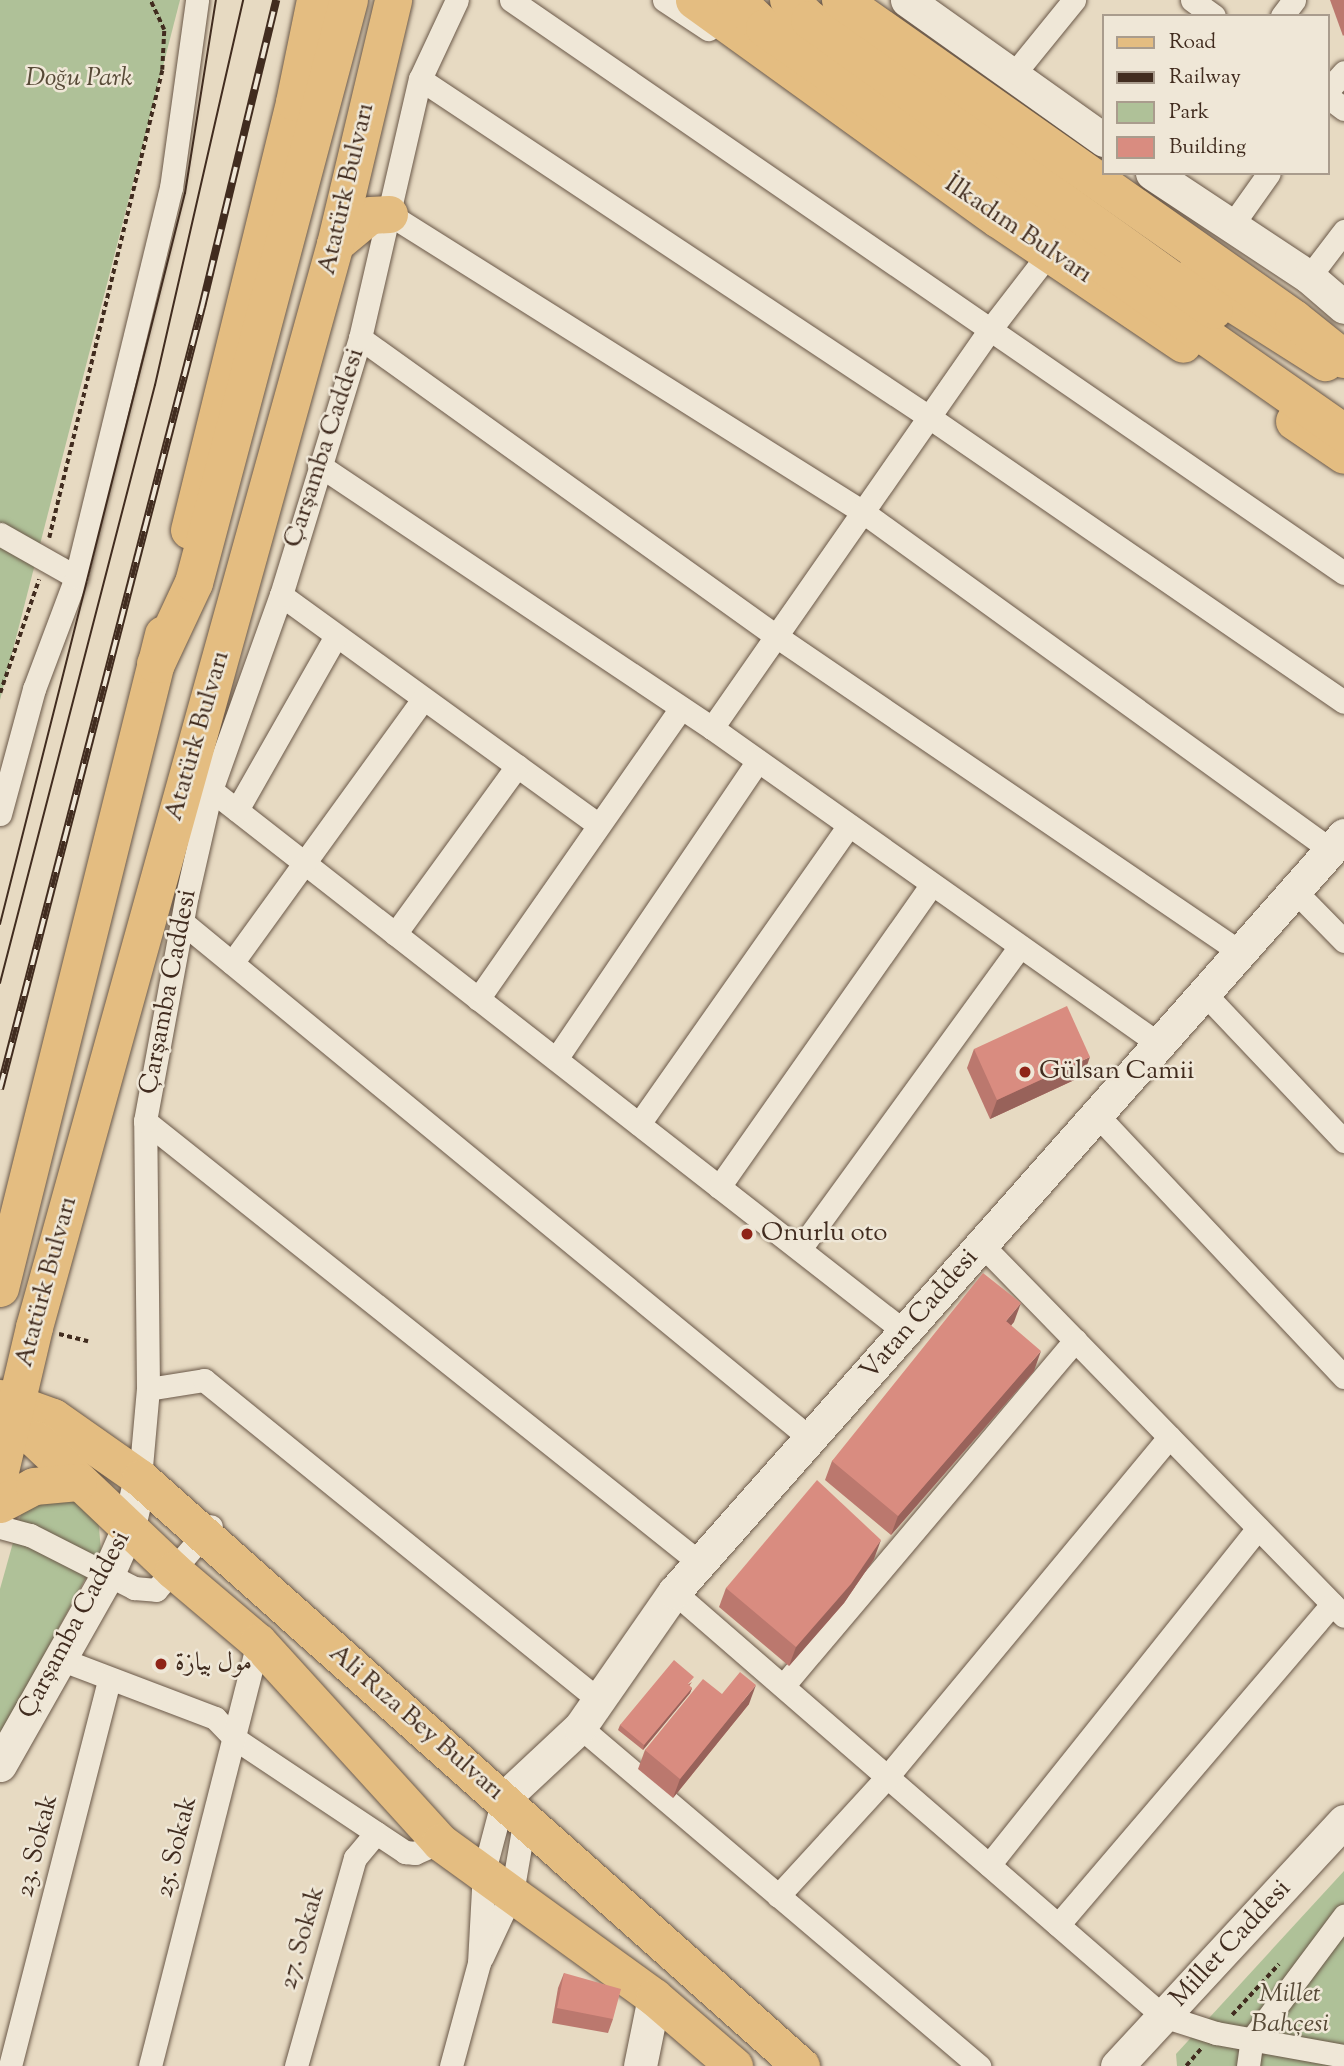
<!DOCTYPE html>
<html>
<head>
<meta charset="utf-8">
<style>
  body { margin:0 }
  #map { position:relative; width:1344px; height:2066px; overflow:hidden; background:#e7dac2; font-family:"Sorts Mill Goudy",Amiri,serif }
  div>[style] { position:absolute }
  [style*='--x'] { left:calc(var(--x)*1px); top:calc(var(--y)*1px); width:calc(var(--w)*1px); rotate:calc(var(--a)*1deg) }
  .green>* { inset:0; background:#afc198 }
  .path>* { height:3.5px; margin-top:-1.75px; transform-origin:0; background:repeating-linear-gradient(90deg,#412c1f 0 5px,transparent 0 8.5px) }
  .roads { filter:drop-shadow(0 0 2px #6a5848) drop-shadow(0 0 2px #6a5848) }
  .street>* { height:23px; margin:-11.5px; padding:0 11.5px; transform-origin:11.5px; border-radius:11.5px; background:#efe7d7 }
  .secondary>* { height:33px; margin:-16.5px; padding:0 16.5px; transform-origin:16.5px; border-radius:16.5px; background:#efe7d7 }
  .primary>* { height:37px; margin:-18.5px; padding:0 18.5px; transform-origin:18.5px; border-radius:18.5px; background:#e4bd81 }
  .highway>* { height:38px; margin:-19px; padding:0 19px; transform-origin:19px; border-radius:19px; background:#e4bd81 }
  .tram>* { height:2px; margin:-1px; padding:0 1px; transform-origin:1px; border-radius:1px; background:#412c1f }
  .rail>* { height:8px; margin-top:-4px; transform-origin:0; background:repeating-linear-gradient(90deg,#efe7d7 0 16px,#412c1f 0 32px); box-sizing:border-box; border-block:2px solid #412c1f }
  .wall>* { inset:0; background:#bb786e }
  .shaded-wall>* { inset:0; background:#98625a }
  .building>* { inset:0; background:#d98c80 }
  .dots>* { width:19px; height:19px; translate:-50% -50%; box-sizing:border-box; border:4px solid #efe7d7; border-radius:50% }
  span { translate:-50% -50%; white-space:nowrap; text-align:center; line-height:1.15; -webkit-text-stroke:5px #efe7d7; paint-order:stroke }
  .park-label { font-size:26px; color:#574a37; font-style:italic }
  .street-label { font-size:26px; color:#412c1f }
  .poi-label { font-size:26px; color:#412c1f }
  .left { translate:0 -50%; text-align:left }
  .legend { position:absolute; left:1102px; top:14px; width:228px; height:161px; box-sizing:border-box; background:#efe7d7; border:2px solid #a99c8d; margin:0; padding:9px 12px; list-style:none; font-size:21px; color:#412c1f }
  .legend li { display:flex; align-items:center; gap:14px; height:35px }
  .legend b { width:35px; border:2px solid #a99c8d }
</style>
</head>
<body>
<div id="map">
  <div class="green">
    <div style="clip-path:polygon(0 0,180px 0,0 700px)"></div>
    <div style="clip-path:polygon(70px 1496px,98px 1517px,101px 1550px,0 1736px,0 1589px,21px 1514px,33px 1500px)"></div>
    <div style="clip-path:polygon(1344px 1871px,1344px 2066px,1177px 2066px,1176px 2054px)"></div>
  </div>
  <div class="path">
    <div style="--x:49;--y:538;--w:481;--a:-76.4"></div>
    <div style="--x:162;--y:70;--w:40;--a:-87.1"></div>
    <div style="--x:164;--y:30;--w:33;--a:-115"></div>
    <div style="--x:0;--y:693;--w:120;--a:-71.1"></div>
    <div style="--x:59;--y:1334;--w:30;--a:14"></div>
    <div style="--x:1232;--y:2015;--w:69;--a:-47.3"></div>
    <div style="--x:1186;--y:2066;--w:23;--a:-49"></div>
  </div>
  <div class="roads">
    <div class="street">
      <div style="--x:511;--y:0;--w:1011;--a:34.52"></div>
      <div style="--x:664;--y:0;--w:53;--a:33.4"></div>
      <div style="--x:1192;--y:0;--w:27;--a:36"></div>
      <div style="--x:1282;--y:16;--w:20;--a:-53"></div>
      <div style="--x:1013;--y:75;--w:97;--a:-50.9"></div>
      <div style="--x:420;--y:79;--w:611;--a:33.59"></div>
      <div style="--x:929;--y:417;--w:503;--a:34.48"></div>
      <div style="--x:1328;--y:90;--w:24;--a:-48"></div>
      <div style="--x:1328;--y:97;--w:20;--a:37"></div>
      <div style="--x:389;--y:214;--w:560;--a:32.16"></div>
      <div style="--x:863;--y:512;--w:577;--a:35.84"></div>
      <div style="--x:1230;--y:228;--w:67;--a:-54.7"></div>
      <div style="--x:1309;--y:277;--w:58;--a:-52.7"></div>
      <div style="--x:360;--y:338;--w:512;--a:35.62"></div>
      <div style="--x:776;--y:636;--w:561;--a:34.26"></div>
      <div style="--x:319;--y:465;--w:473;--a:33.8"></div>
      <div style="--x:712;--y:728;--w:547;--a:35.26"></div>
      <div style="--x:0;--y:534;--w:87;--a:29.5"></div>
      <div style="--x:281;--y:595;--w:392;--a:35.9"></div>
      <div style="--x:712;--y:728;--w:489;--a:-55.1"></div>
      <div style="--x:992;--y:327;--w:95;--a:-52.3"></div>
      <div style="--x:211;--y:790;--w:881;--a:37.99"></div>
      <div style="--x:237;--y:810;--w:200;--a:-60.4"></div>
      <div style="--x:0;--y:814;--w:130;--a:-74.8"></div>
      <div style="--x:34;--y:689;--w:120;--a:-69.4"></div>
      <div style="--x:76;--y:577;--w:400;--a:-76.3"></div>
      <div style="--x:171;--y:188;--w:190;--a:-82.1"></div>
      <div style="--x:1295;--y:891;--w:70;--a:45.6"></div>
      <div style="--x:182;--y:922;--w:814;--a:39.42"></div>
      <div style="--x:395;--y:934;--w:208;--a:-54"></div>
      <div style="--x:232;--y:963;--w:326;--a:-54.1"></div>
      <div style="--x:1204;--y:993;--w:204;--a:46.6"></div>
      <div style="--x:478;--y:999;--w:355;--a:-55.1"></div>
      <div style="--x:556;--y:1059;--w:360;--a:-55.9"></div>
      <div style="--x:1097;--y:1115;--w:360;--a:46.7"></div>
      <div style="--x:145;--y:1121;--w:709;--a:38.53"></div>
      <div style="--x:639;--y:1124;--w:365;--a:-54.9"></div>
      <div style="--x:719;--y:1187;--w:370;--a:-54.9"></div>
      <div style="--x:982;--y:1245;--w:518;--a:45.7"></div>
      <div style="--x:800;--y:1249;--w:374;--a:-54"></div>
      <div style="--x:148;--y:1389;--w:57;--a:-9.1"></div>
      <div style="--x:204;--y:1380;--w:510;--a:39.03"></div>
      <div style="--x:140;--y:1478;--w:89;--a:-84.9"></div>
      <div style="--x:148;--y:1389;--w:268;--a:-90.6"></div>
      <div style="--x:145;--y:1121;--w:230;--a:-79.5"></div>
      <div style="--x:187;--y:895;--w:108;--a:-77.1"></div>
      <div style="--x:211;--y:790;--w:207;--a:-70.3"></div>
      <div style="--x:281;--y:595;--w:269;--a:-72.9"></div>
      <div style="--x:360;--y:338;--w:266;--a:-77"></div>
      <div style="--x:420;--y:79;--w:87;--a:-64.9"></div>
      <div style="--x:0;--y:1527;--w:31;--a:15"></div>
      <div style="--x:30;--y:1535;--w:117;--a:27"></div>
      <div style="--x:134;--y:1588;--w:22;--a:5"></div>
      <div style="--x:156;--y:1590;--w:84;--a:-49.3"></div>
      <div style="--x:674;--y:1592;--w:647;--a:40.93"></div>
      <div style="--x:1163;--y:2016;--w:56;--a:17.8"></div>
      <div style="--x:1216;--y:2033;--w:130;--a:10.2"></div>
      <div style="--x:60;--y:1659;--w:166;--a:20.8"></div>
      <div style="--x:215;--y:1718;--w:28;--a:46"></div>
      <div style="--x:234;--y:1738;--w:206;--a:33.7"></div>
      <div style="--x:405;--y:1852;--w:10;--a:6"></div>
      <div style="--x:415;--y:1853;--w:27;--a:-24"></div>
      <div style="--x:783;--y:1686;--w:453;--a:-49.8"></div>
      <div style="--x:580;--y:1727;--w:524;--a:40.35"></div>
      <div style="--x:989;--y:1865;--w:431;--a:-51.4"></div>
      <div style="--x:778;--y:1896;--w:161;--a:-47.5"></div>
      <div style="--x:887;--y:1777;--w:442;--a:-50.3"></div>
      <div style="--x:1058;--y:1925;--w:422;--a:-49.5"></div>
      <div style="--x:482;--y:1957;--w:71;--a:-64.9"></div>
      <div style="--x:512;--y:1893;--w:76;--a:-80.2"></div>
      <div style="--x:10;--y:2066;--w:398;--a:-75.6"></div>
      <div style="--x:150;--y:2066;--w:438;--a:-75.7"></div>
      <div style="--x:296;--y:2066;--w:216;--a:-74.2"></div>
      <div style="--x:355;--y:1858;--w:33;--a:-50"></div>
      <div style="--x:451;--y:2066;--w:107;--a:-74.8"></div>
      <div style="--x:479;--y:1963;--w:92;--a:-86.9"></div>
      <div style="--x:484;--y:1871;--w:74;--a:-75.2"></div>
      <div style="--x:1248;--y:2066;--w:27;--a:-82"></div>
      <div style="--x:1252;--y:2039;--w:154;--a:-53.2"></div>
    </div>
    <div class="secondary">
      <div style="--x:907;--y:0;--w:242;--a:35.4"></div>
      <div style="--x:1152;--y:173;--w:188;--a:33.5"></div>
      <div style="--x:1309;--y:277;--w:46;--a:40.6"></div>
      <div style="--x:0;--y:1765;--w:219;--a:-60.5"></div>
      <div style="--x:108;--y:1574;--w:52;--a:-66.4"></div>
      <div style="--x:129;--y:1526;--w:49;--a:-77.1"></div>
      <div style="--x:503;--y:1799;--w:105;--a:-43.1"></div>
      <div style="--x:580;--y:1727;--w:165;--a:-55.2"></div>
      <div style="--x:674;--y:1592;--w:1011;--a:-48.49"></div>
      <div style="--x:640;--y:2066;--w:70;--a:-78.5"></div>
      <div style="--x:1117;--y:2066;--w:334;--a:-47.2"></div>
    </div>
    <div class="primary">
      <div style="--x:694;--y:0;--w:375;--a:35.8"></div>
      <div style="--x:998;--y:219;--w:223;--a:34"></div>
      <div style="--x:335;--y:244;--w:45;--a:-39.6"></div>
      <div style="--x:370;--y:215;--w:19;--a:-3"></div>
      <div style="--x:1191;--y:277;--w:159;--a:32.4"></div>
      <div style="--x:1294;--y:421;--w:60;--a:34.2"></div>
      <div style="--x:189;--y:530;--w:441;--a:-76.2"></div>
      <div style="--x:294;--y:102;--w:104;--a:-78.4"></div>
      <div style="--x:0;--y:1288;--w:674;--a:-76"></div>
      <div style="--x:0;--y:1398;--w:56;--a:19.7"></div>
      <div style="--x:53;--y:1417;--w:106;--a:35"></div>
      <div style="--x:140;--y:1478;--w:885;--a:41.66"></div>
      <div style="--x:15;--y:1404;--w:40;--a:60.3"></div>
      <div style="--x:35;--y:1439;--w:190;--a:43.5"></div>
      <div style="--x:173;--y:1570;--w:111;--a:40.3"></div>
      <div style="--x:258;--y:1642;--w:270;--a:47.7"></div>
      <div style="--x:440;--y:1842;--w:264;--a:35.9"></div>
      <div style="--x:654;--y:1997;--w:106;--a:40.8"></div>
      <div style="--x:0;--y:1471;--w:148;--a:-76.7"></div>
      <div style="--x:34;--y:1327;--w:1124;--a:-74.47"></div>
      <div style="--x:335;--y:244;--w:251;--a:-76.6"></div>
      <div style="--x:0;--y:1504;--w:38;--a:-28"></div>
      <div style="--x:34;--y:1486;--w:44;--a:-5.2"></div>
    </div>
    <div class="highway">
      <div style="--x:736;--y:0;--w:40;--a:44"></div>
      <div style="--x:765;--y:28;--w:707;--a:34.97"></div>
      <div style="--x:789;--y:0;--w:29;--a:44"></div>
      <div style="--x:810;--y:20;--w:497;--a:35.7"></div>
      <div style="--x:841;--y:0;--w:554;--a:35.15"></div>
      <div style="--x:1294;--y:319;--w:64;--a:38.7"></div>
      <div style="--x:156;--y:664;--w:89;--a:-64.9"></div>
      <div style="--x:194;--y:583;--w:603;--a:-75.11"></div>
    </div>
  </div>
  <div class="tram">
    <div style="--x:0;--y:924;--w:754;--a:-75.8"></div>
    <div style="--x:185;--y:193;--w:195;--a:-80.9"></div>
    <div style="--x:0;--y:983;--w:618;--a:-75.47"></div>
    <div style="--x:155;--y:385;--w:395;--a:-77.1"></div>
  </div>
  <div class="rail">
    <div style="--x:0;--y:1089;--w:808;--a:-75.52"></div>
    <div style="--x:202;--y:307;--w:316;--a:-76.4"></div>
  </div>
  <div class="wall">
    <div style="clip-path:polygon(1330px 0,1344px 0,1344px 35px,1343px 36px)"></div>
    <div style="clip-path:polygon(974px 1049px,1083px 1076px,990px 1119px,967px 1068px)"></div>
    <div style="clip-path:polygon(1014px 1322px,1011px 1325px,1034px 1371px,891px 1535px,825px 1480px,832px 1461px)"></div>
    <div style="clip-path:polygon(874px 1559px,844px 1603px,789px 1666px,719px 1607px,726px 1588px)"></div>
    <div style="clip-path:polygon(692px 1682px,689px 1686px,692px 1688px,690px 1693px,643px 1750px,618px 1730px,620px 1725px)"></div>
    <div style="clip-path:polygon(722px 1694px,749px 1704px,673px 1798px,638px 1769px,645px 1750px)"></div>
    <div style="clip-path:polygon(564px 1973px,613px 2019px,608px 2033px,552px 2023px,558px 1988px)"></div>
  </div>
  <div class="shaded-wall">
    <div style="clip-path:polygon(1090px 1057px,1083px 1076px,990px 1119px,997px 1100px)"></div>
    <div style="clip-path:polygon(1021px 1303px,1014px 1322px,999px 1340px,1006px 1321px)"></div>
    <div style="clip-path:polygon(1041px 1351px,1034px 1371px,891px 1535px,898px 1516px)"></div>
    <div style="clip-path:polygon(881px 1540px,874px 1559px,844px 1603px,789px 1666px,796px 1647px)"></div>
    <div style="clip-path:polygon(756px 1685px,749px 1704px,673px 1798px,680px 1779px)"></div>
    <div style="clip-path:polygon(692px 1688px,690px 1693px,643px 1750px,644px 1745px)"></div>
  </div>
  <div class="building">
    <div style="clip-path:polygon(1067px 1006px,1090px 1057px,997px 1100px,974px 1049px)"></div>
    <div style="clip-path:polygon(983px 1273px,1021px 1303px,1006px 1321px,1041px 1351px,898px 1516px,832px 1461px)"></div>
    <div style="clip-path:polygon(817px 1480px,881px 1540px,851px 1584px,796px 1647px,726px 1588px)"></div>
    <div style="clip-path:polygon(674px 1660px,694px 1677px,688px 1684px,692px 1688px,644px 1745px,620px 1725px)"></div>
    <div style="clip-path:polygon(740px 1672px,756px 1685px,680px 1779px,645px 1750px,703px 1679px,722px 1694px)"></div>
    <div style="clip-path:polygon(564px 1973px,621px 1989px,613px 2019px,557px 2008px)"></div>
  </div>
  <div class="dots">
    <div style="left:1025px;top:1072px;background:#8f2418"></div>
    <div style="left:747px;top:1234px;background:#8f2418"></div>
    <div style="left:161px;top:1664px;background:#8f2418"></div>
  </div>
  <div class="park-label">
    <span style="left:79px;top:79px">Doğu Park</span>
    <span style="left:1290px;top:2010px">Millet<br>Bahçesi</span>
  </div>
  <div class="street-label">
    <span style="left:347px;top:189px;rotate:-77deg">Atatürk Bulvarı</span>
    <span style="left:1018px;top:230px;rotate:34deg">İlkadım Bulvarı</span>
    <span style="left:325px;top:448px;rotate:-72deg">Çarşamba Caddesi</span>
    <span style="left:198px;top:736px;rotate:-74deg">Atatürk Bulvarı</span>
    <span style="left:169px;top:992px;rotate:-79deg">Çarşamba Caddesi</span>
    <span style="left:47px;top:1282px;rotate:-75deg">Atatürk Bulvarı</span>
    <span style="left:920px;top:1315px;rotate:-49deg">Vatan Caddesi</span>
    <span style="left:75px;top:1625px;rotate:-62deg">Çarşamba Caddesi</span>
    <span style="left:416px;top:1723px;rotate:41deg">Ali Rıza Bey Bulvarı</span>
    <span style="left:38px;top:1846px;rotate:-76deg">23. Sokak</span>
    <span style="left:177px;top:1847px;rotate:-76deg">25. Sokak</span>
    <span style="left:303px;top:1938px;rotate:-74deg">27. Sokak</span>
    <span style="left:1231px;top:1944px;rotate:-47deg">Millet Caddesi</span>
  </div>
  <div class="poi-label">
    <span class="left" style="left:1039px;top:1072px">Gülsan Camii</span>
    <span class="left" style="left:761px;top:1234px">Onurlu oto</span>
    <span class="left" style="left:175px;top:1664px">مول بيازة</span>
  </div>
  <ul class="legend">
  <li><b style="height:9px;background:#e4bd81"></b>Road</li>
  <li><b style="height:9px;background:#412c1f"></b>Railway</li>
  <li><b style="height:19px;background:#afc198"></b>Park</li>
  <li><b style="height:19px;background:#d98c80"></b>Building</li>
  </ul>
</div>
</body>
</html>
